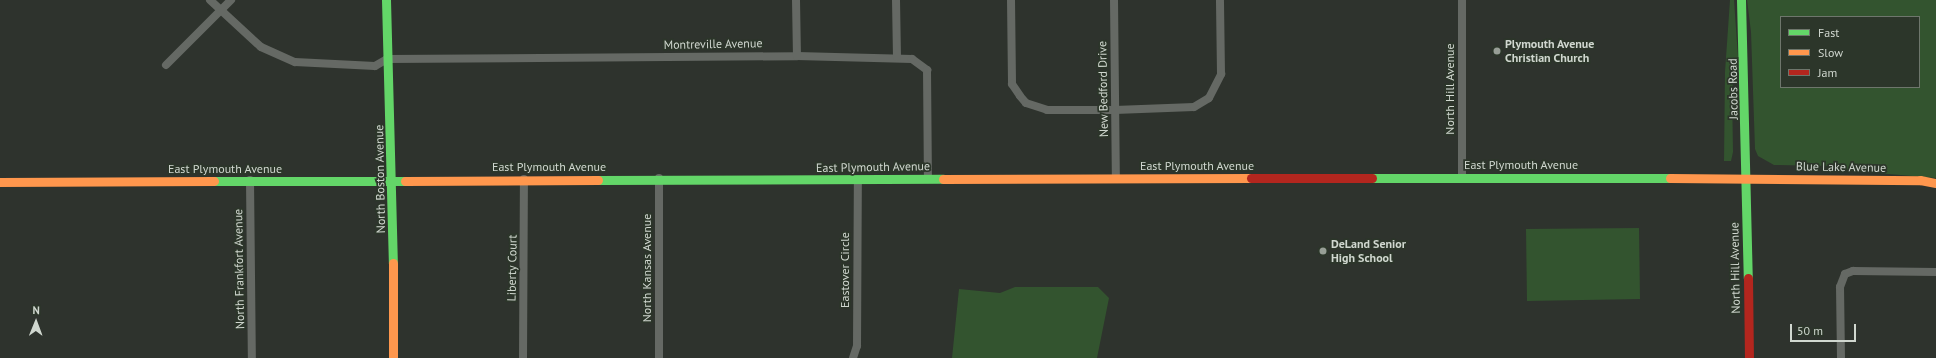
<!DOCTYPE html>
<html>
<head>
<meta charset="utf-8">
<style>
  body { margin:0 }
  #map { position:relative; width:1936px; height:358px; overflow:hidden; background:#2e332d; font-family:"PT Sans",sans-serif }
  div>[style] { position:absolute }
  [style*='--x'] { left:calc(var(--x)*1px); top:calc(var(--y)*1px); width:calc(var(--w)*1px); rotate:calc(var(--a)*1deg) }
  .green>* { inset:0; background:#33542f }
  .street>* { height:8px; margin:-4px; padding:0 4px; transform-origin:4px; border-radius:4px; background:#656964 }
  .fast>* { height:9px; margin:-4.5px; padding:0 4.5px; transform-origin:4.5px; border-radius:4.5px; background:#63d668 }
  .slow>* { height:9px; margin:-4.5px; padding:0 4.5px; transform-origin:4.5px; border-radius:4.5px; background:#ff974d }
  .jam>* { height:9px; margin:-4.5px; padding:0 4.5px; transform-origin:4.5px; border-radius:4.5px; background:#b3261e }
  .dots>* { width:11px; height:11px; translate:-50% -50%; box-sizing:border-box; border:2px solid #2c362a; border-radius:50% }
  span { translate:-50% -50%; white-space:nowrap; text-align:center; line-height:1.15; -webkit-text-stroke:3.5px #2c362a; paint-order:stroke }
  .street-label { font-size:12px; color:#d0d7cf }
  .poi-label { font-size:12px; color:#d0d7cf; font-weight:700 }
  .left { translate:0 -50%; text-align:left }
  .legend { position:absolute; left:1780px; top:16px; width:140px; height:72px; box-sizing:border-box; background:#2c362a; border:1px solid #6e766c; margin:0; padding:5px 7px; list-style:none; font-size:12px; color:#d0d7cf }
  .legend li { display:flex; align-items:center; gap:8px; height:20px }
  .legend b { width:20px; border:1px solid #6e766c }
  .north { position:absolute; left:16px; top:302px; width:40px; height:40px; -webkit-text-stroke:3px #2c362a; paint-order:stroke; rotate:1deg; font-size:11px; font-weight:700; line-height:16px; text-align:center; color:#d0d7cf }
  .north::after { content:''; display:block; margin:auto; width:14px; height:18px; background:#d0d7cf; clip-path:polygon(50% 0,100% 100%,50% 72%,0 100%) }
  .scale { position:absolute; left:1790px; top:324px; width:66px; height:18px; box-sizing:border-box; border:2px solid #d0d7cf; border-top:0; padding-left:5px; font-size:12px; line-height:14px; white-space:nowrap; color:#d0d7cf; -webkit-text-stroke:3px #2c362a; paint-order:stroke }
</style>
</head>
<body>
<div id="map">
  <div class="green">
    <div style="clip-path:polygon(1730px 0,1734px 0,1738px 57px,1732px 89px,1733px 152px,1731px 161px,1724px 161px,1725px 72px)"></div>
    <div style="clip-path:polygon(evenodd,1747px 0,1936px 0,1936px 178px,1853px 171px,1832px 166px,1774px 165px,1758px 156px,1755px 149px,1751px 32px,1747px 0,1781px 17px,1919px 17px,1919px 87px,1781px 87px,1781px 17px)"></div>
    <div style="clip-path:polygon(1639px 228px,1640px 299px,1527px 301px,1526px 229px)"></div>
    <div style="clip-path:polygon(1015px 287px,1098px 287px,1109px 298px,1097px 358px,952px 358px,959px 289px,1000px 293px)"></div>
  </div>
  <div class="street">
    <div style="--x:210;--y:0;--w:69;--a:42.7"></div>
    <div style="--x:261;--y:47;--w:37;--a:24"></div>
    <div style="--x:295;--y:62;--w:80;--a:2.9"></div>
    <div style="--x:375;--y:66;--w:14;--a:-30"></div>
    <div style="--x:387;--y:59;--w:410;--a:-0.4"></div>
    <div style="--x:797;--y:56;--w:115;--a:1.5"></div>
    <div style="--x:912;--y:59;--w:19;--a:36"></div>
    <div style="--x:927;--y:70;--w:109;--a:89.5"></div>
    <div style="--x:796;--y:0;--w:56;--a:89"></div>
    <div style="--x:896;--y:0;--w:57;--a:89"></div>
    <div style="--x:1011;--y:0;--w:84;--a:89.3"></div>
    <div style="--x:1012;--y:84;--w:14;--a:56"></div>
    <div style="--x:1020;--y:96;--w:9;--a:49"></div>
    <div style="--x:1026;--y:103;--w:22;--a:18"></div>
    <div style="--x:1047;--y:110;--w:68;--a:0"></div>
    <div style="--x:1115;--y:110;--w:79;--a:-2.2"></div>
    <div style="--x:1194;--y:107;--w:17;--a:-31"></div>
    <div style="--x:1209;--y:98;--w:27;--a:-63"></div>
    <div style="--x:1221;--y:74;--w:74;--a:-90.8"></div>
    <div style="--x:1114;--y:0;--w:178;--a:89.4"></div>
    <div style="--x:1462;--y:0;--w:178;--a:90"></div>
    <div style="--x:166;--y:65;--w:92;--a:-45"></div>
    <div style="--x:250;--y:180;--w:178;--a:89.4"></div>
    <div style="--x:523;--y:358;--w:179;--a:-89.7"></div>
    <div style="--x:659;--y:358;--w:180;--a:-90"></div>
    <div style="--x:853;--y:358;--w:13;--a:-72"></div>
    <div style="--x:857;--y:346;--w:165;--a:-89.7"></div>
    <div style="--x:1841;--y:358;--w:71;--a:-90.8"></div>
    <div style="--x:1840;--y:287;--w:14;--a:-69"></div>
    <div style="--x:1845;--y:274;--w:9;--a:-21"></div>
    <div style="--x:1853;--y:271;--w:83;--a:0.7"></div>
  </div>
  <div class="fast">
    <div style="--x:386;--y:0;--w:263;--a:88.5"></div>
    <div style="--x:1741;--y:0;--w:278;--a:88.6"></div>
    <div style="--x:1372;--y:178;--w:298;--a:0"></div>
    <div style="--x:598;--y:180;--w:345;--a:-0.2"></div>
    <div style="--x:214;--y:181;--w:191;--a:0"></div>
  </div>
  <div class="slow">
    <div style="--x:1670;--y:178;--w:250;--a:0.5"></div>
    <div style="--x:1920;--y:180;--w:16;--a:11"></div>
    <div style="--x:943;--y:179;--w:308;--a:-0.2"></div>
    <div style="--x:405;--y:181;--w:193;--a:-0.3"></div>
    <div style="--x:0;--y:182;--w:214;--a:-0.3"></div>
    <div style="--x:393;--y:263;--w:95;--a:90"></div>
  </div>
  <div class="jam">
    <div style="--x:1251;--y:178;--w:121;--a:0"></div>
    <div style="--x:1748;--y:278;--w:80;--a:89.3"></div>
  </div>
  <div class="dots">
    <div style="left:1497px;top:51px;background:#979e96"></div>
    <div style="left:1323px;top:251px;background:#979e96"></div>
  </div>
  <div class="street-label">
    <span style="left:713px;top:44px;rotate:-1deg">Montreville Avenue</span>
    <span style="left:1103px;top:89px;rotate:-91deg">New Bedford Drive</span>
    <span style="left:1450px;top:89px;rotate:-90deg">North Hill Avenue</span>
    <span style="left:1733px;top:89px;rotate:-91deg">Jacobs Road</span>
    <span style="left:1521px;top:165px">East Plymouth Avenue</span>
    <span style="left:1197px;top:166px">East Plymouth Avenue</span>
    <span style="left:549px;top:167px">East Plymouth Avenue</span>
    <span style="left:873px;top:167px;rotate:-1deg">East Plymouth Avenue</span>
    <span style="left:1841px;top:167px;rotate:1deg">Blue Lake Avenue</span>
    <span style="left:225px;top:169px">East Plymouth Avenue</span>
    <span style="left:380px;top:179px;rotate:-91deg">North Boston Avenue</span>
    <span style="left:512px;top:268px;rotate:-89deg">Liberty Court</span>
    <span style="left:647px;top:268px;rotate:-90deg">North Kansas Avenue</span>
    <span style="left:1735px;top:268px;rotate:-91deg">North Hill Avenue</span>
    <span style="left:239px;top:269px;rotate:-91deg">North Frankfort Avenue</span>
    <span style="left:845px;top:270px;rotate:-90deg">Eastover Circle</span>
  </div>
  <div class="poi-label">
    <span class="left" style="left:1505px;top:51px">Plymouth Avenue<br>Christian Church</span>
    <span class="left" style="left:1331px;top:251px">DeLand Senior<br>High School</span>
  </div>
  <ul class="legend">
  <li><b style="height:5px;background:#63d668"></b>Fast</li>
  <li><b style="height:5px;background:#ff974d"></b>Slow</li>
  <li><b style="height:5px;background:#b3261e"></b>Jam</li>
  </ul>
  <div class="north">N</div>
  <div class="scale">50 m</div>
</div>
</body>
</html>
